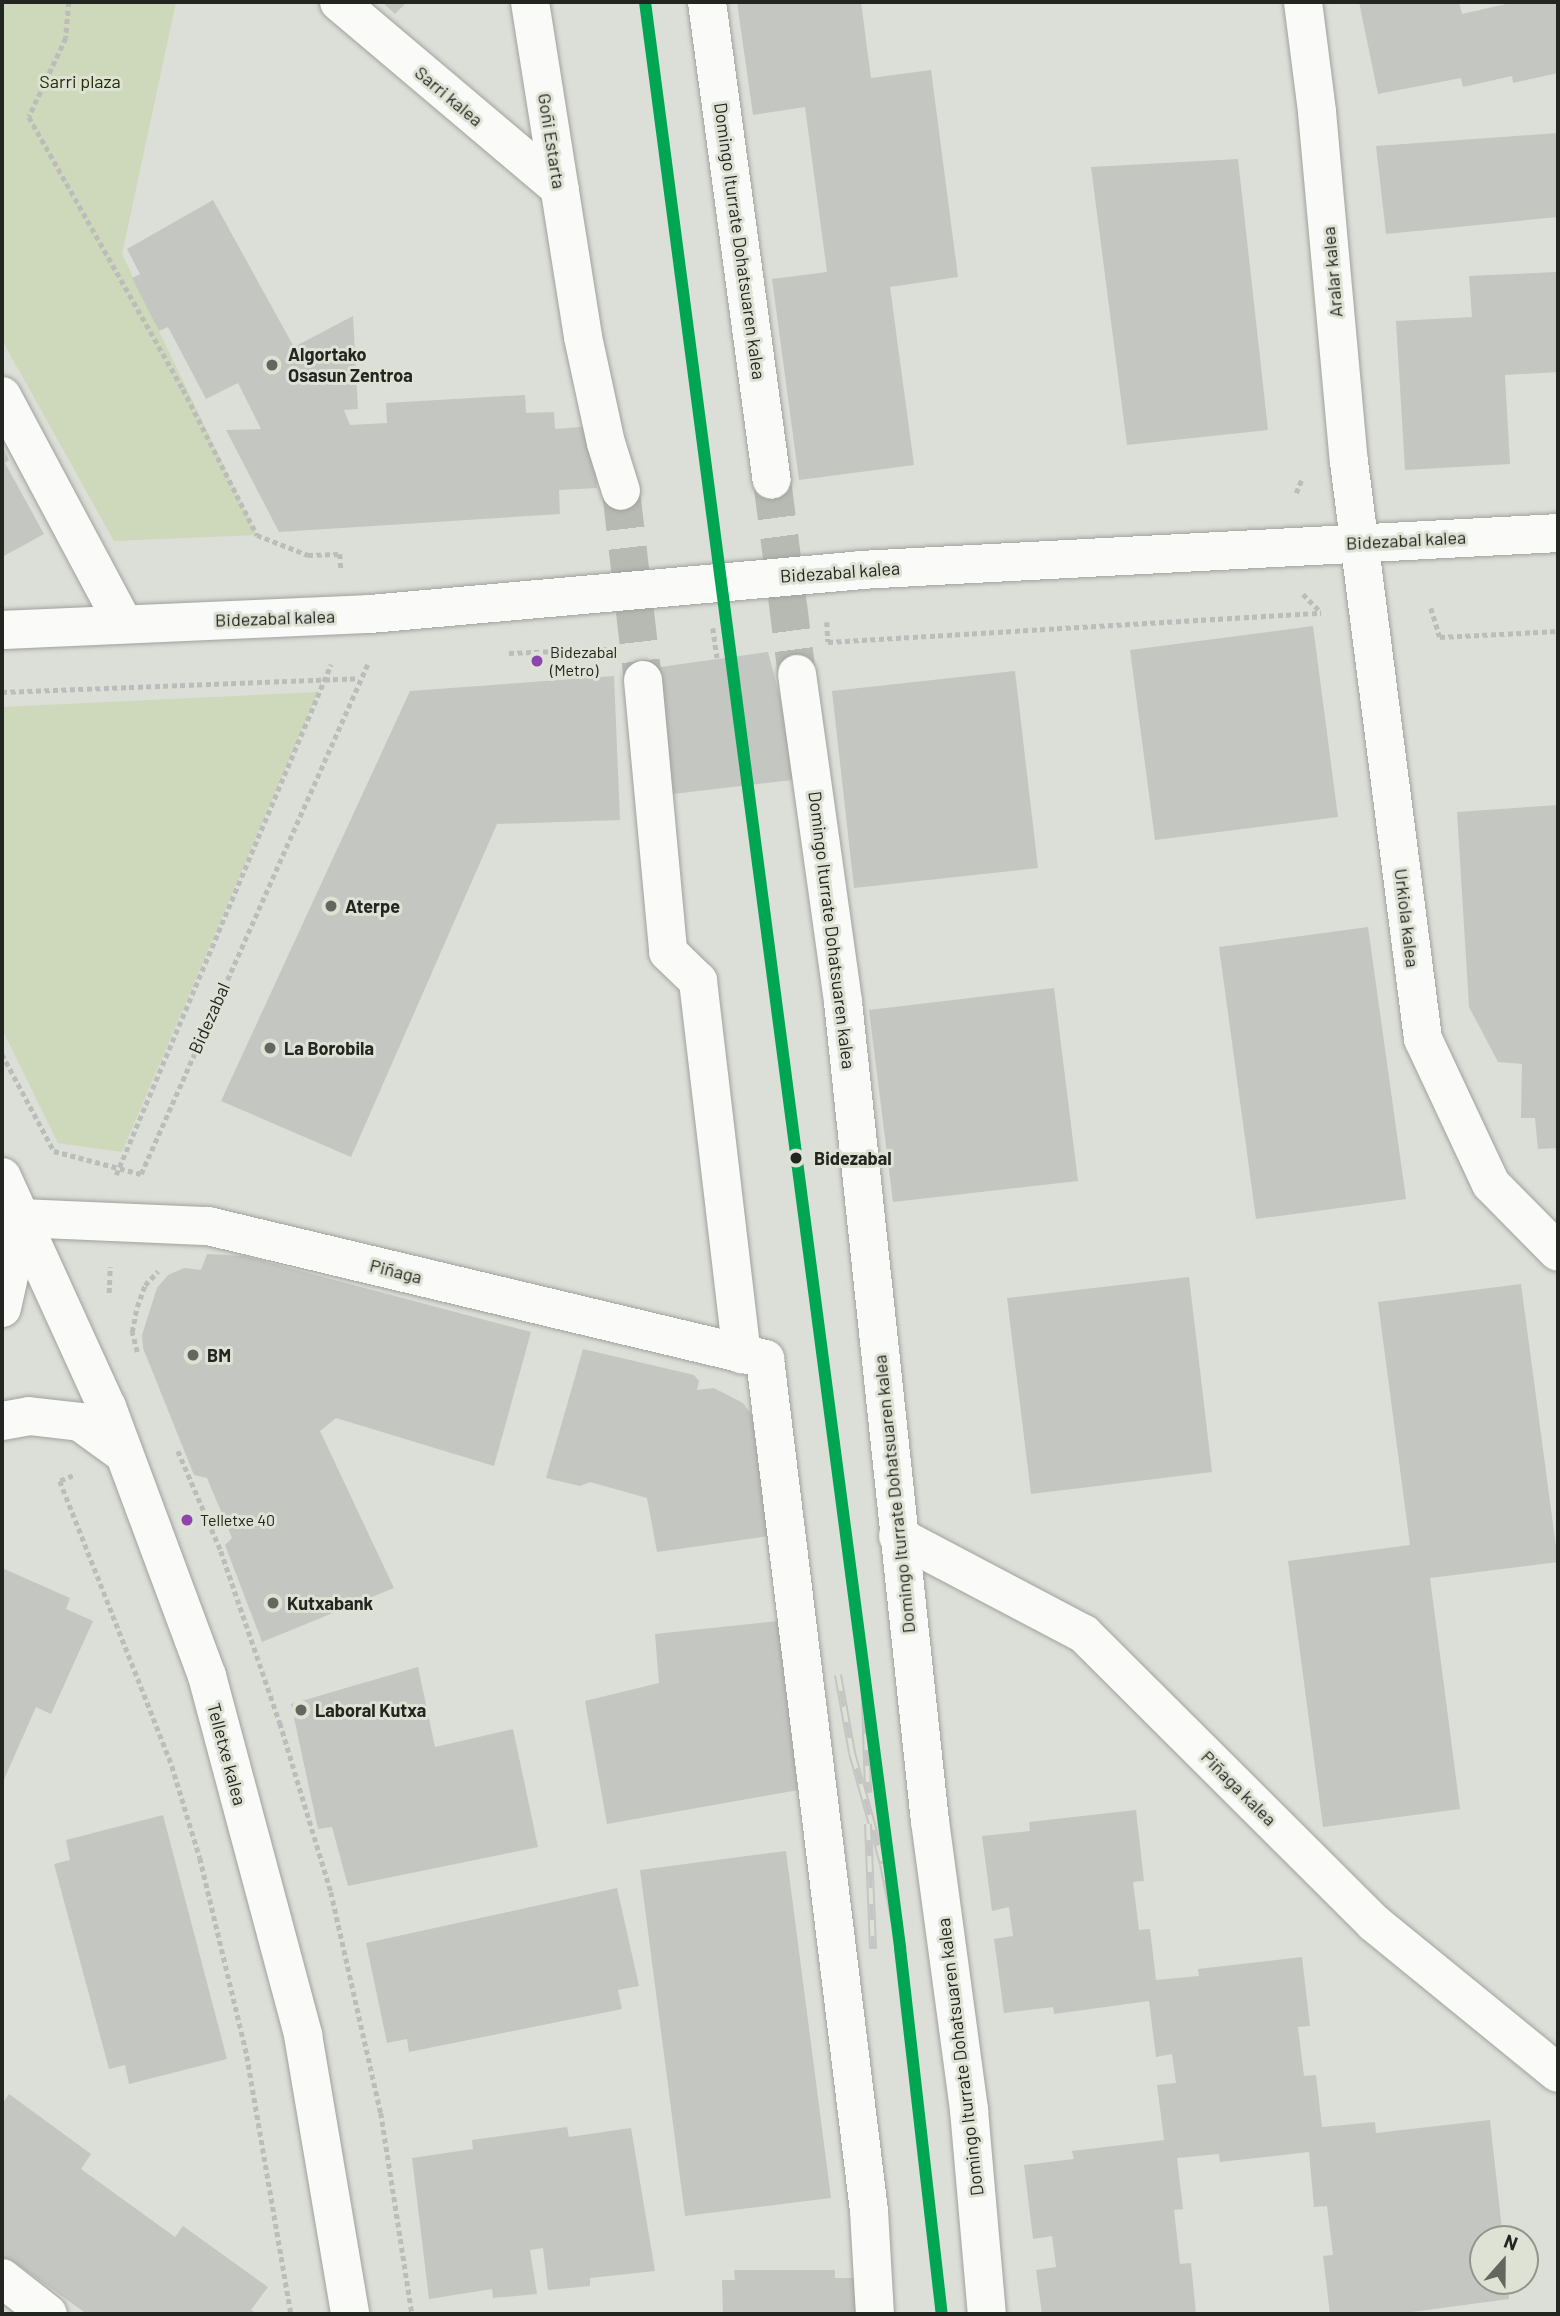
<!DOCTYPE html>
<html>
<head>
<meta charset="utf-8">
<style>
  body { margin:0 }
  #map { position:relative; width:1560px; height:2316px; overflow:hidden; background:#dcded8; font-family:Barlow,sans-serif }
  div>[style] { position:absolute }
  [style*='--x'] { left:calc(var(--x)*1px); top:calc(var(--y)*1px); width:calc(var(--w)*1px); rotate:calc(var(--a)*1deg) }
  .green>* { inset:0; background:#ced8ba }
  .building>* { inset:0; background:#c4c6c1 }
  .minor-tunnel>* { height:38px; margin-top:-19px; transform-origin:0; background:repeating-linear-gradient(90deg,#b7b9b3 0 38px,transparent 0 57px) }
  .path>* { height:4.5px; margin-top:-2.25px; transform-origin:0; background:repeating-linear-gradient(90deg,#bcbdba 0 5px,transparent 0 8.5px) }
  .roads { filter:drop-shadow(0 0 2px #a1a29d) drop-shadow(0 0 2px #a1a29d) }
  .minor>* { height:38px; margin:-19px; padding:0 19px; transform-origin:19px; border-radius:19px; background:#fafaf9 }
  .rail>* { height:8px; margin-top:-4px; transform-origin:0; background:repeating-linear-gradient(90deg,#dde2d4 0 16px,#c5c6c4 0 32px); box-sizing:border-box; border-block:2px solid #c5c6c4 }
  .metro-1>* { height:12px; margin:-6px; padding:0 6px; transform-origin:6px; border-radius:6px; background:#00a651 }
  .dots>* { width:19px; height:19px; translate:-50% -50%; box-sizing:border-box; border:4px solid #dde2d4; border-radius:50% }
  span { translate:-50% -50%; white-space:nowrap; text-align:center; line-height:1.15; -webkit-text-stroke:6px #dde2d4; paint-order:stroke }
  .bus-label { font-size:16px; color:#232520 }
  .left { translate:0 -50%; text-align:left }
  .park-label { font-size:18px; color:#232e03 }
  .street-label { font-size:18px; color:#232520 }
  .poi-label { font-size:18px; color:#232520; font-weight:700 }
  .stop-label { font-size:18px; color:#232520; font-weight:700 }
  .frame { position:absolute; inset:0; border:4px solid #232520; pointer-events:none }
  .north { position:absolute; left:1469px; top:2225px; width:70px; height:70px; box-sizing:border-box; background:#dde2d4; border:2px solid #93968c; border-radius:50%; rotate:21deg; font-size:19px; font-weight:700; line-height:28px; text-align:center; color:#232520 }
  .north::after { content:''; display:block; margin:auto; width:24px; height:32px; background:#646660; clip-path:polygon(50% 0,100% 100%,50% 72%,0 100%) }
</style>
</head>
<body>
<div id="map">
  <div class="green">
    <div style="clip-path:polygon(2px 2px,176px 2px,122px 254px,257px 535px,114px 541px,2px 340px)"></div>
    <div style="clip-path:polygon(318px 692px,122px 1152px,58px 1143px,2px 1029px,2px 707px)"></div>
  </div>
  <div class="building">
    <div style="clip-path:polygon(382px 2px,407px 2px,395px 14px)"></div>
    <div style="clip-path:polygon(737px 2px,861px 2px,871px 78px,931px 70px,958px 277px,890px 287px,914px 465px,799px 480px,772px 279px,827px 272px,805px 107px,753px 115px)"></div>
    <div style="clip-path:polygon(1359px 2px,1459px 2px,1462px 14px,1515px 2px,1558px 2px,1558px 73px,1513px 83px,1512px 76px,1463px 87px,1461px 78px,1378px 94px)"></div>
    <div style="clip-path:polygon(1558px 133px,1558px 217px,1386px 234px,1376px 146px)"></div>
    <div style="clip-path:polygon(1238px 159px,1268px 430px,1127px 445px,1091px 167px)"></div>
    <div style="clip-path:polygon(213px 200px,294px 347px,353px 316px,358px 409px,344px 410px,350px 425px,387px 423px,386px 403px,525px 395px,526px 413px,554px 412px,555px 429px,593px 426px,597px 488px,559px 490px,560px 514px,279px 532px,226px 430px,261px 429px,238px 383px,206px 399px,168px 327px,159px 331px,132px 278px,140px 274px,127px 249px)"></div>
    <div style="clip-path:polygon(1558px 272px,1558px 372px,1505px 375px,1510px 464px,1405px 470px,1396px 321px,1472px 317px,1469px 276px)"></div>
    <div style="clip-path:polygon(2px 446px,9px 460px,5px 463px,44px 534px,2px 557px)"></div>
    <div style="clip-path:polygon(1313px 626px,1338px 817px,1155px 840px,1130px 650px)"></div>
    <div style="clip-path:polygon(768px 652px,801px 779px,664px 795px,660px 667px)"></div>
    <div style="clip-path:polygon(1015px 671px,1038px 868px,854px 888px,832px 691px)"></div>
    <div style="clip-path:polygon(614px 676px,620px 820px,497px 824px,351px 1157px,221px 1101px,410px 691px)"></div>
    <div style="clip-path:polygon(1558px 805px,1558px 1148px,1538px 1149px,1535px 1118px,1521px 1118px,1522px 1064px,1498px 1062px,1469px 1007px,1457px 812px)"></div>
    <div style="clip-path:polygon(1368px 927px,1406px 1199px,1256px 1219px,1219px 947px)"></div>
    <div style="clip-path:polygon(1054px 988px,1078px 1181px,893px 1202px,869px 1010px)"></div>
    <div style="clip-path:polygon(207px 1254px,244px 1256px,531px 1332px,494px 1466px,336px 1418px,320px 1431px,394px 1588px,262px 1642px,225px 1545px,232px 1538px,207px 1478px,194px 1475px,143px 1348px,142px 1335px,157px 1288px,168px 1275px,184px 1268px,201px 1270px)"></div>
    <div style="clip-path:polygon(1189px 1277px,1212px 1472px,1031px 1494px,1007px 1298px)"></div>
    <div style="clip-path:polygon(1521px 1284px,1558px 1562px,1430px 1578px,1460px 1809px,1323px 1827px,1288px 1561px,1410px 1545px,1378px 1302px)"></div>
    <div style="clip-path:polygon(583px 1349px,694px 1375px,699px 1381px,697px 1390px,714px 1388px,743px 1403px,762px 1428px,783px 1534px,657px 1552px,647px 1498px,590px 1482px,580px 1486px,546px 1478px)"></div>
    <div style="clip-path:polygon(2px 1568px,70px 1598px,66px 1609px,93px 1621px,51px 1714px,36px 1707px,2px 1784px)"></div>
    <div style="clip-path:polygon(778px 1621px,798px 1790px,607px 1824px,585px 1701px,659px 1683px,655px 1634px)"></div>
    <div style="clip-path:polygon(418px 1667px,435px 1747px,513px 1729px,538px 1847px,348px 1886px,332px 1827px,318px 1829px,291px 1704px)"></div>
    <div style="clip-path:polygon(1136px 1810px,1144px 1881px,1133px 1882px,1139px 1930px,1150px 1929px,1156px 1980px,1199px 1976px,1198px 1969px,1302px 1957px,1310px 2026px,1298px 2027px,1304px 2076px,1316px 2075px,1322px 2127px,1375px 2122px,1376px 2133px,1490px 2120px,1503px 2239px,1483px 2239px,1483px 2281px,1508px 2281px,1509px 2299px,1397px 2314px,1330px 2314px,1323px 2256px,1333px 2255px,1327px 2206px,1314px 2207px,1309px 2152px,1220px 2162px,1219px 2154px,1177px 2158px,1183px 2209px,1174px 2210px,1180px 2264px,1191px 2263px,1196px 2314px,1042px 2314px,1036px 2270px,1056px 2267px,1052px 2236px,1033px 2239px,1024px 2165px,1074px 2159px,1072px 2151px,1164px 2140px,1157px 2085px,1176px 2083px,1172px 2054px,1156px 2057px,1149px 2001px,1054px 2014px,1053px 2007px,1004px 2013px,994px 1939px,1013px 1936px,1009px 1907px,992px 1911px,982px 1836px,1030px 1831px,1029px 1822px)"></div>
    <div style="clip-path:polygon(163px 1815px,227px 2059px,129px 2084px,125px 2065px,109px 2069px,54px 1864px,70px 1860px,66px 1840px)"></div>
    <div style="clip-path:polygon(786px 1851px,831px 2198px,685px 2216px,640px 1870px)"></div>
    <div style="clip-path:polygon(617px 1888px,639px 1986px,618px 1990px,622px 2009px,409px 2052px,407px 2039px,387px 2043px,366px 1943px)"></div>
    <div style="clip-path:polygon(9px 2094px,91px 2154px,81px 2169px,175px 2237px,183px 2226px,268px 2287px,251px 2310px,257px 2314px,87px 2314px,14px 2262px,8px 2270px,2px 2266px,2px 2104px)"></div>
    <div style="clip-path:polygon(567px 2127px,569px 2137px,631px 2128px,655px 2271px,590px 2278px,590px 2286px,548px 2290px,543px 2248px,530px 2250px,537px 2294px,493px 2298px,492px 2289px,429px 2299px,412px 2158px,473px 2149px,472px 2140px)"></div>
    <div style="clip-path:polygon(734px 2270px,835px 2270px,835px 2278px,867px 2278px,868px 2314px,723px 2314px,722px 2280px,735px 2280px)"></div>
  </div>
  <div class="minor-tunnel">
    <div style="--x:772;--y:480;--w:196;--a:82.7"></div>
    <div style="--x:621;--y:491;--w:190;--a:83.4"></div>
  </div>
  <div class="path">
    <div style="--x:69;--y:2;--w:36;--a:95"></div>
    <div style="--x:66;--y:38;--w:87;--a:115.1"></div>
    <div style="--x:29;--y:117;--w:313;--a:60.5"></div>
    <div style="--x:183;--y:389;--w:164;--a:63.1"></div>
    <div style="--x:257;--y:535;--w:55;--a:21.4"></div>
    <div style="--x:308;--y:555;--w:32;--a:-2"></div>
    <div style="--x:340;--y:554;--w:16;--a:86"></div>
    <div style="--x:1296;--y:493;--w:15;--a:-67"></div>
    <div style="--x:1303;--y:594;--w:23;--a:45"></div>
    <div style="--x:1431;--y:608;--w:30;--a:73"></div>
    <div style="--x:1440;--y:637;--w:118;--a:-2.9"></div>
    <div style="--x:827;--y:622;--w:20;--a:87"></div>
    <div style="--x:828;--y:642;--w:494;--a:-3.4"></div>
    <div style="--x:713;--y:628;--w:30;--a:82"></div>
    <div style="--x:509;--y:653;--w:100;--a:-2.3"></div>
    <div style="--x:2;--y:692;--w:357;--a:-2.2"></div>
    <div style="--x:2;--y:1054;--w:110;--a:61.8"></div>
    <div style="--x:54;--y:1151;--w:90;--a:14.8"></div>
    <div style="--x:141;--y:1174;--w:561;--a:-66.04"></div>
    <div style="--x:116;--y:1175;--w:554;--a:-67.18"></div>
    <div style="--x:109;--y:1293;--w:26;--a:-88"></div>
    <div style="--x:137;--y:1352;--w:21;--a:-104"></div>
    <div style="--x:132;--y:1332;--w:25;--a:-79"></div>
    <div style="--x:137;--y:1307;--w:23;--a:-70"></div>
    <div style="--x:145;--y:1285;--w:19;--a:-47"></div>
    <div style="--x:178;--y:1451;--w:109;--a:66.7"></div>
    <div style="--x:221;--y:1551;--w:182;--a:71.1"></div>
    <div style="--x:280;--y:1723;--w:177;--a:73.2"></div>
    <div style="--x:331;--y:1892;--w:227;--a:77.3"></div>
    <div style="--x:381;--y:2113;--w:203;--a:81.2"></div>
    <div style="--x:73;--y:1476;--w:14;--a:159"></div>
    <div style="--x:60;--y:1481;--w:306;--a:68.5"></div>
    <div style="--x:172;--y:1766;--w:96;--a:73.1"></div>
    <div style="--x:200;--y:1858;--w:204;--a:76.6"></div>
    <div style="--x:247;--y:2056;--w:262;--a:80.3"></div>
  </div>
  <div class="roads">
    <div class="minor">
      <div style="--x:339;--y:2;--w:289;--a:40.2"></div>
      <div style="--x:530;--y:2;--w:339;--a:81"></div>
      <div style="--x:583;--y:337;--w:108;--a:77.8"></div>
      <div style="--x:606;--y:443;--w:50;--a:72.6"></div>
      <div style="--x:707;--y:2;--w:482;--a:82.3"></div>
      <div style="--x:1303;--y:2;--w:111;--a:82.7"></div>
      <div style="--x:1317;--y:112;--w:351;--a:84.8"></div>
      <div style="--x:1349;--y:462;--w:582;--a:82.69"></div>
      <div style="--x:1423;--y:1039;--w:160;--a:64.9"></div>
      <div style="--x:1491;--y:1184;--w:95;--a:45.4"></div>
      <div style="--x:2;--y:396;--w:257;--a:61.9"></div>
      <div style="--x:2;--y:630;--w:368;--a:-2.5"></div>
      <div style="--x:370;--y:614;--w:492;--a:-5.1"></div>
      <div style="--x:860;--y:570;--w:699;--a:-3.03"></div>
      <div style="--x:797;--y:674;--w:331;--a:82"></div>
      <div style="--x:843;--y:1002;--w:824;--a:83.94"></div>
      <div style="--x:930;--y:1821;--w:292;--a:82.3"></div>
      <div style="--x:969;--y:2110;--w:205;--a:85"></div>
      <div style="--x:643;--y:680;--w:273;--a:84.7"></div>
      <div style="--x:668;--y:952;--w:42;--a:44"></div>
      <div style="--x:698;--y:981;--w:376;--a:83.3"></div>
      <div style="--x:2;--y:1177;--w:253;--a:65.5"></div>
      <div style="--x:107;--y:1407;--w:287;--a:69.6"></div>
      <div style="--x:207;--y:1676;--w:372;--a:75"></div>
      <div style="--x:303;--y:2035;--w:283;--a:80.4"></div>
      <div style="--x:22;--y:1218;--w:186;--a:2.5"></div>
      <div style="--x:208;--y:1226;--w:573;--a:13.43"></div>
      <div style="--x:765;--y:1359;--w:858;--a:83.04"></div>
      <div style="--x:869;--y:2211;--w:103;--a:86.7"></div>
      <div style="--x:2;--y:1308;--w:92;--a:-77.5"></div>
      <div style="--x:2;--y:1421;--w:27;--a:-10"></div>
      <div style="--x:29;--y:1416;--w:51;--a:6.7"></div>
      <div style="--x:80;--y:1422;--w:54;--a:36"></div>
      <div style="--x:898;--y:1536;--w:210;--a:27.8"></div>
      <div style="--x:1084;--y:1634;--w:409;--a:44.9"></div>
      <div style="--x:1374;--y:1923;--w:237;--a:39.2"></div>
      <div style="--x:2;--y:2278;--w:58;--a:38"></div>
    </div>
  </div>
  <div class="rail">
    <div style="--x:864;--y:1670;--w:123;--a:88.1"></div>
    <div style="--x:838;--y:1675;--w:79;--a:79.8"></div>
    <div style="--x:852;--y:1753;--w:115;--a:74.4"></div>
    <div style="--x:883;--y:1864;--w:86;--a:78.6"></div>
    <div style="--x:868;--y:1824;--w:125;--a:87.7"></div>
  </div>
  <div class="metro-1">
    <div style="--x:645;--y:2;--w:1963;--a:82.53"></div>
    <div style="--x:900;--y:1948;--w:368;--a:83.5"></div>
  </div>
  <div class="dots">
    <div style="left:272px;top:365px;background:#646660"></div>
    <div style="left:537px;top:661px;background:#8e44ad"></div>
    <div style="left:331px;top:906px;background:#646660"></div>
    <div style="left:270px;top:1048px;background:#646660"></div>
    <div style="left:796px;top:1158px;background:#232520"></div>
    <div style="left:193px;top:1355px;background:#646660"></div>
    <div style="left:187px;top:1520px;background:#8e44ad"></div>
    <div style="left:273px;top:1603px;background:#646660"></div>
    <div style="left:301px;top:1710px;background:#646660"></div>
  </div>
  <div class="bus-label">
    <span class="left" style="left:550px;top:661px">Bidezabal<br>(Metro)</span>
    <span class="left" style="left:200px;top:1520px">Telletxe 40</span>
  </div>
  <div class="park-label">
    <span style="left:80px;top:81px">Sarri plaza</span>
  </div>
  <div class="street-label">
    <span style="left:449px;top:96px;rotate:40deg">Sarri kalea</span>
    <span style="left:552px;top:141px;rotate:81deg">Goñi Estarta</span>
    <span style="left:740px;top:241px;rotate:82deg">Domingo Iturrate Dohatsuaren kalea</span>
    <span style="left:1332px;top:272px;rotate:-95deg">Aralar kalea</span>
    <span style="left:1406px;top:540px;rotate:-3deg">Bidezabal kalea</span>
    <span style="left:840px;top:572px;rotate:-4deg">Bidezabal kalea</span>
    <span style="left:275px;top:618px;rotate:-2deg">Bidezabal kalea</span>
    <span style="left:1407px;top:918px;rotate:83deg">Urkiola kalea</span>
    <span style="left:832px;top:930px;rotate:83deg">Domingo Iturrate Dohatsuaren kalea</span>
    <span style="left:209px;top:1018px;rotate:-66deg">Bidezabal</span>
    <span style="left:396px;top:1271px;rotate:14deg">Piñaga</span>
    <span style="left:894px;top:1494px;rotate:-96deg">Domingo Iturrate Dohatsuaren kalea</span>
    <span style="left:227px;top:1754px;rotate:75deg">Telletxe kalea</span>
    <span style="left:1239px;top:1788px;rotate:45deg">Piñaga kalea</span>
    <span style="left:960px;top:2057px;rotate:-97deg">Domingo Iturrate Dohatsuaren kalea</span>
  </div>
  <div class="poi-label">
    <span class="left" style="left:288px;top:365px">Algortako<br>Osasun Zentroa</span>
    <span class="left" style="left:345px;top:906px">Aterpe</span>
    <span class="left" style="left:284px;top:1048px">La Borobila</span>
    <span class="left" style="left:207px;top:1355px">BM</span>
    <span class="left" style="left:287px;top:1603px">Kutxabank</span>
    <span class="left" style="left:315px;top:1710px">Laboral Kutxa</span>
  </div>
  <div class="stop-label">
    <span class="left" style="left:814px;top:1158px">Bidezabal</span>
  </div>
  <div class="frame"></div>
  <div class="north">N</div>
</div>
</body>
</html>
